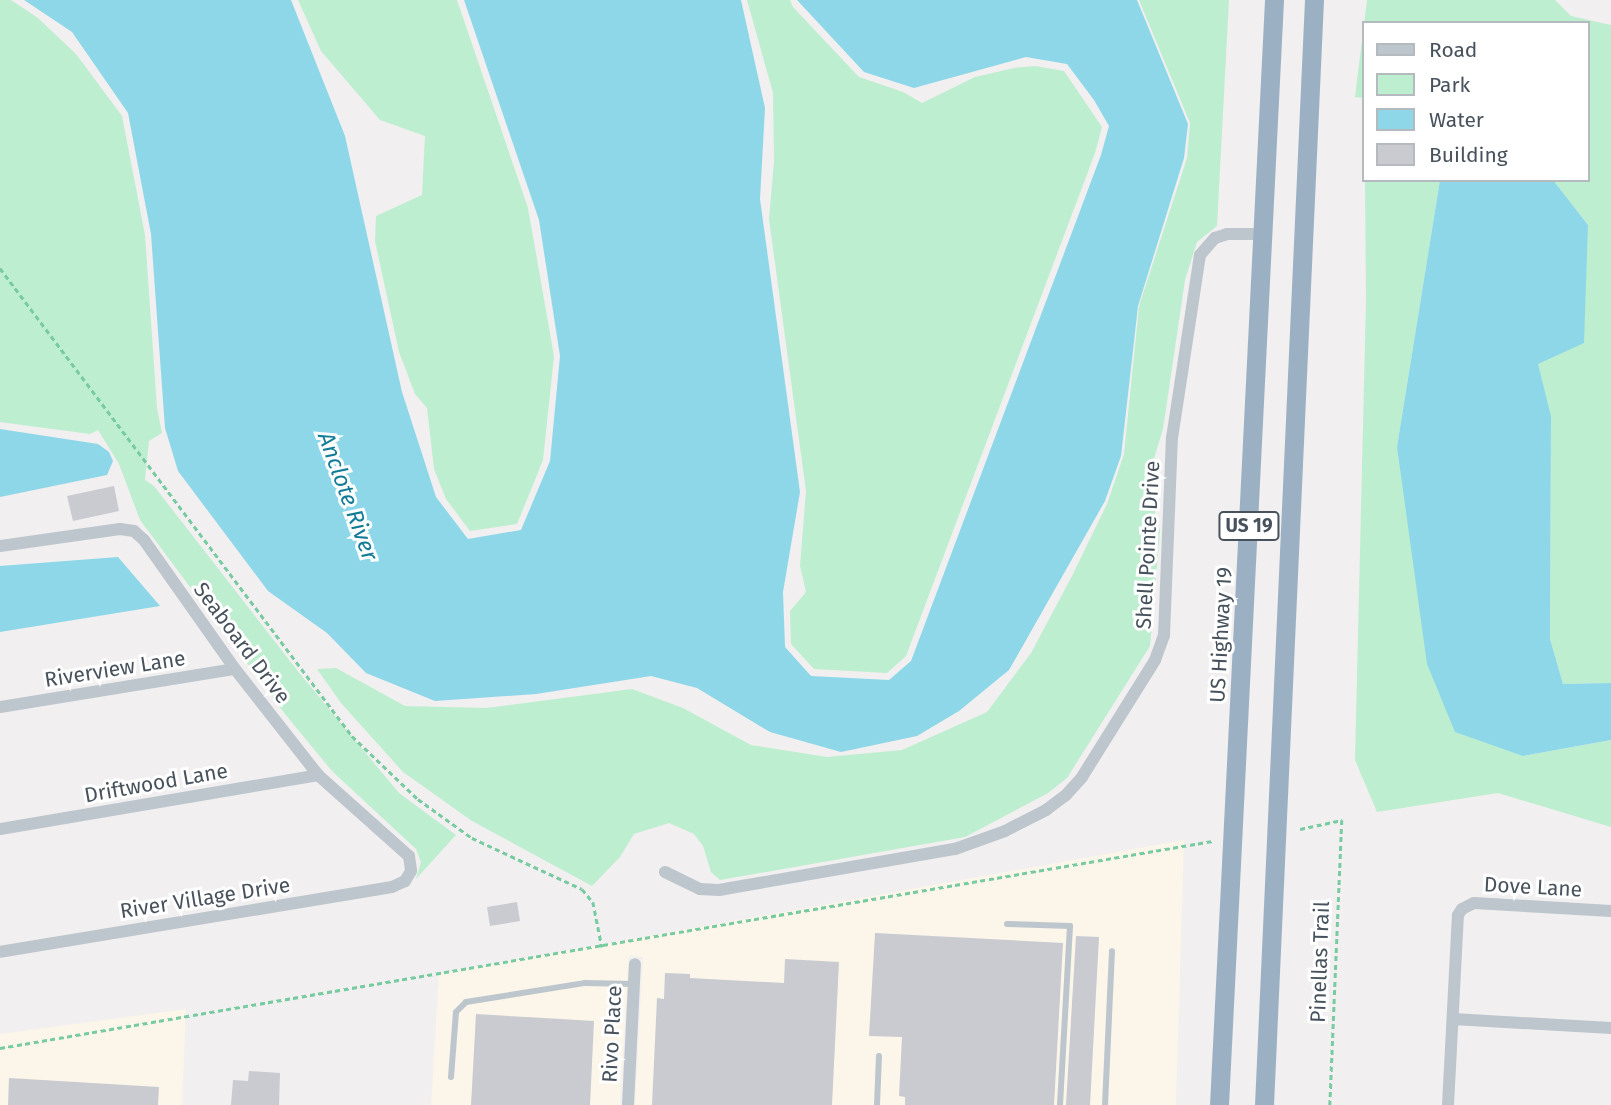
<!DOCTYPE html>
<html>
<head>
<meta charset="utf-8">
<style>
  body { margin:0 }
  #map { position:relative; width:1611px; height:1105px; overflow:hidden; background:#f1efef; font-family:"Fira Sans",sans-serif }
  div>[style] { position:absolute }
  [style*='--x'] { left:calc(var(--x)*1px); top:calc(var(--y)*1px); width:calc(var(--w)*1px); rotate:calc(var(--a)*1deg) }
  .commercial>* { inset:0; background:#fbf6e9 }
  .green>* { inset:0; background:#beeed0 }
  .water>* { inset:0; background:#8dd7e9 }
  .building>* { inset:0; background:#c9cbd1 }
  .path>* { height:2.5px; margin-top:-1.25px; transform-origin:0; background:repeating-linear-gradient(90deg,#78cba1 0 5px,transparent 0 8.5px) }
  .service>* { height:6px; margin:-3px; padding:0 3px; transform-origin:3px; border-radius:3px; background:#bdc6cd }
  .minor>* { height:12px; margin:-6px; padding:0 6px; transform-origin:6px; border-radius:6px; background:#bdc6cd }
  .trunk>* { height:19px; margin:-9.5px; padding:0 9.5px; transform-origin:9.5px; border-radius:9.5px; background:#9cb0c4 }
  span { translate:-50% -50%; white-space:nowrap; text-align:center; line-height:1.15; -webkit-text-stroke:6px #fff; paint-order:stroke }
  .shield-label span { padding:2px 5px; background:#fff; border:2px solid; border-radius:5px; -webkit-text-stroke-width:0 }
  .shield-label { font-size:19px; color:#47525c; font-weight:700 }
  .street-label { font-size:21px; color:#47525c }
  .water-label { font-size:23px; color:#117c96; font-style:italic }
  .legend { position:absolute; left:1362px; top:21px; width:228px; height:161px; box-sizing:border-box; background:#fff; border:2px solid #b5babe; margin:0; padding:9px 12px; list-style:none; font-size:21px; color:#47525c }
  .legend li { display:flex; align-items:center; gap:14px; height:35px }
  .legend b { width:35px; border:2px solid #b5babe }
</style>
</head>
<body>
<div id="map">
  <div class="commercial">
    <div style="clip-path:polygon(1184px 840px,1176px 1105px,635px 1105px,643px 957px,629px 956px,620px 1105px,431px 1105px,439px 974px)"></div>
    <div style="clip-path:polygon(186px 1009px,182px 1105px,0 1105px,0 1034px)"></div>
  </div>
  <div class="green">
    <div style="clip-path:polygon(0 0,11px 0,38px 18px,76px 54px,122px 116px,145px 235px,157px 408px,162px 433px,149px 441px,145px 480px,154px 486px,300px 674px,399px 793px,456px 835px,416px 879px,421px 862px,416px 849px,332px 771px,285px 714px,140px 520px,119px 464px,98px 430px,90px 434px,0 422px)"></div>
    <div style="clip-path:polygon(298px 0,457px 0,528px 208px,554px 356px,543px 460px,517px 524px,470px 531px,446px 499px,434px 469px,427px 408px,415px 394px,399px 352px,375px 241px,376px 216px,422px 195px,425px 136px,380px 120px,321px 51px)"></div>
    <div style="clip-path:polygon(747px 0,790px 0,793px 7px,859px 77px,903px 92px,922px 103px,975px 77px,1014px 68px,1035px 66px,1064px 71px,1102px 127px,1095px 153px,906px 656px,887px 673px,814px 669px,791px 644px,790px 611px,806px 592px,800px 566px,806px 491px,769px 219px,774px 161px,773px 93px)"></div>
    <div style="clip-path:polygon(1139px 0,1229px 0,1217px 226px,1197px 242px,1185px 280px,1163px 429px,1152px 465px,1151px 496px,1160px 531px,1150px 646px,1067px 778px,1048px 793px,965px 837px,720px 880px,711px 872px,703px 846px,694px 834px,669px 823px,634px 834px,620px 857px,592px 886px,472px 821px,403px 772px,341px 703px,317px 669px,336px 668px,405px 706px,486px 708px,632px 689px,683px 708px,751px 745px,827px 757px,902px 750px,987px 712px,1031px 653px,1072px 576px,1107px 504px,1124px 454px,1139px 306px,1187px 158px,1190px 123px)"></div>
    <div style="clip-path:polygon(1367px 0,1555px 0,1571px 16px,1611px 25px,1611px 683px,1563px 684px,1550px 639px,1551px 416px,1537px 363px,1588px 225px,1553px 180px,1588px 180px,1588px 23px,1364px 23px,1364px 98px,1355px 97px)"></div>
    <div style="clip-path:polygon(1365px 180px,1440px 180px,1397px 447px,1523px 756px,1611px 740px,1611px 827px,1498px 793px,1377px 812px,1355px 760px,1366px 300px)"></div>
  </div>
  <div class="water">
    <div style="clip-path:polygon(24px 0,291px 0,345px 136px,402px 392px,436px 497px,468px 539px,521px 530px,550px 461px,560px 356px,539px 220px,464px 0,741px 0,765px 108px,760px 199px,800px 492px,783px 592px,785px 647px,811px 676px,889px 680px,911px 661px,1101px 155px,1109px 126px,1094px 100px,1067px 64px,1026px 57px,914px 88px,864px 72px,797px 0,1137px 0,1188px 124px,1184px 158px,1138px 306px,1121px 456px,1105px 501px,1009px 670px,959px 711px,917px 736px,841px 752px,770px 732px,697px 688px,651px 676px,536px 694px,435px 701px,366px 673px,327px 633px,268px 591px,178px 471px,165px 428px,151px 234px,128px 113px,72px 32px)"></div>
    <div style="clip-path:polygon(1440px 180px,1553px 180px,1588px 225px,1584px 343px,1538px 364px,1551px 416px,1550px 639px,1563px 684px,1611px 683px,1611px 740px,1523px 756px,1455px 732px,1427px 664px,1397px 447px)"></div>
    <div style="clip-path:polygon(0 429px,98px 444px,109px 452px,113px 461px,107px 475px,0 497px)"></div>
    <div style="clip-path:polygon(118px 557px,160px 606px,0 632px,0 566px)"></div>
  </div>
  <div class="building">
    <div style="clip-path:polygon(114px 486px,119px 511px,73px 521px,67px 496px)"></div>
    <div style="clip-path:polygon(517px 902px,520px 921px,490px 926px,487px 907px)"></div>
    <div style="clip-path:polygon(875px 933px,1063px 943px,1054px 1105px,905px 1105px,905px 1097px,899px 1096px,902px 1037px,869px 1036px)"></div>
    <div style="clip-path:polygon(1076px 936px,1099px 937px,1090px 1105px,1066px 1105px)"></div>
    <div style="clip-path:polygon(785px 959px,839px 962px,832px 1105px,652px 1105px,657px 998px,664px 999px,665px 973px,690px 974px,690px 978px,784px 983px)"></div>
    <div style="clip-path:polygon(476px 1014px,594px 1021px,590px 1105px,471px 1105px)"></div>
    <div style="clip-path:polygon(249px 1071px,280px 1073px,279px 1105px,231px 1105px,233px 1080px,248px 1081px)"></div>
    <div style="clip-path:polygon(9px 1078px,159px 1087px,158px 1105px,8px 1105px)"></div>
  </div>
  <div class="path">
    <div style="--x:0;--y:268;--w:586;--a:53.05"></div>
    <div style="--x:352;--y:736;--w:91;--a:43.7"></div>
    <div style="--x:418;--y:799;--w:67;--a:35.8"></div>
    <div style="--x:472;--y:838;--w:121;--a:24.9"></div>
    <div style="--x:582;--y:889;--w:17;--a:50"></div>
    <div style="--x:593;--y:902;--w:46;--a:78.7"></div>
    <div style="--x:1300;--y:829;--w:43;--a:-12.1"></div>
    <div style="--x:1342;--y:820;--w:285;--a:92.4"></div>
    <div style="--x:0;--y:1048;--w:1230;--a:-9.69"></div>
  </div>
  <div class="service">
    <div style="--x:1007;--y:924;--w:63;--a:1.8"></div>
    <div style="--x:1070;--y:926;--w:179;--a:93.2"></div>
    <div style="--x:451;--y:1077;--w:65;--a:-85.6"></div>
    <div style="--x:456;--y:1012;--w:14;--a:-45"></div>
    <div style="--x:466;--y:1002;--w:121;--a:-9.1"></div>
    <div style="--x:585;--y:983;--w:49;--a:1.2"></div>
    <div style="--x:877;--y:1105;--w:49;--a:-87.7"></div>
    <div style="--x:1105;--y:1105;--w:154;--a:-87.4"></div>
  </div>
  <div class="minor">
    <div style="--x:0;--y:546;--w:121;--a:-8.1"></div>
    <div style="--x:120;--y:529;--w:14;--a:8"></div>
    <div style="--x:134;--y:531;--w:13;--a:42"></div>
    <div style="--x:144;--y:540;--w:158;--a:54.8"></div>
    <div style="--x:235;--y:669;--w:135;--a:51.9"></div>
    <div style="--x:318;--y:775;--w:122;--a:41.7"></div>
    <div style="--x:409;--y:856;--w:15;--a:82"></div>
    <div style="--x:411;--y:871;--w:12;--a:121"></div>
    <div style="--x:405;--y:881;--w:14;--a:155"></div>
    <div style="--x:392;--y:887;--w:397;--a:170.6"></div>
    <div style="--x:0;--y:707;--w:238;--a:-9.2"></div>
    <div style="--x:0;--y:829;--w:323;--a:-9.6"></div>
    <div style="--x:665;--y:872;--w:39;--a:26"></div>
    <div style="--x:700;--y:889;--w:19;--a:3"></div>
    <div style="--x:719;--y:890;--w:240;--a:-9.9"></div>
    <div style="--x:955;--y:849;--w:53;--a:-19.8"></div>
    <div style="--x:1005;--y:831;--w:46;--a:-27.1"></div>
    <div style="--x:1046;--y:810;--w:25;--a:-37"></div>
    <div style="--x:1066;--y:795;--w:24;--a:-48"></div>
    <div style="--x:1082;--y:777;--w:138;--a:-58"></div>
    <div style="--x:1155;--y:660;--w:27;--a:-70"></div>
    <div style="--x:1164;--y:635;--w:197;--a:-87.7"></div>
    <div style="--x:1172;--y:438;--w:185;--a:-81.3"></div>
    <div style="--x:1200;--y:255;--w:23;--a:-49"></div>
    <div style="--x:1215;--y:238;--w:13;--a:-18"></div>
    <div style="--x:1227;--y:234;--w:36;--a:0"></div>
    <div style="--x:1453;--y:1019;--w:158;--a:3.3"></div>
    <div style="--x:628;--y:1105;--w:141;--a:-87.2"></div>
    <div style="--x:1448;--y:1105;--w:190;--a:-87"></div>
    <div style="--x:1458;--y:915;--w:7;--a:-56"></div>
    <div style="--x:1462;--y:909;--w:13;--a:-27"></div>
    <div style="--x:1474;--y:903;--w:137;--a:3.3"></div>
  </div>
  <div class="trunk">
    <div style="--x:1219;--y:1105;--w:1106;--a:-87.15"></div>
    <div style="--x:1264;--y:1105;--w:1106;--a:-87.41"></div>
  </div>
  <div class="shield-label">
    <span style="left:1249px;top:526px">US 19</span>
  </div>
  <div class="street-label">
    <span style="left:1148px;top:545px;rotate:-87deg">Shell Pointe Drive</span>
    <span style="left:1221px;top:635px;rotate:-87deg">US Highway 19</span>
    <span style="left:242px;top:643px;rotate:53deg">Seaboard Drive</span>
    <span style="left:115px;top:669px;rotate:-9deg">Riverview Lane</span>
    <span style="left:156px;top:783px;rotate:-10deg">Driftwood Lane</span>
    <span style="left:1533px;top:887px;rotate:3deg">Dove Lane</span>
    <span style="left:205px;top:898px;rotate:-9deg">River Village Drive</span>
    <span style="left:1320px;top:962px;rotate:-88deg">Pinellas Trail</span>
    <span style="left:612px;top:1034px;rotate:-87deg">Rivo Place</span>
  </div>
  <div class="water-label">
    <span style="left:348px;top:496px;rotate:70deg">Anclote River</span>
  </div>
  <ul class="legend">
  <li><b style="height:9px;background:#bdc6cd"></b>Road</li>
  <li><b style="height:19px;background:#beeed0"></b>Park</li>
  <li><b style="height:19px;background:#8dd7e9"></b>Water</li>
  <li><b style="height:19px;background:#c9cbd1"></b>Building</li>
  </ul>
</div>
</body>
</html>
